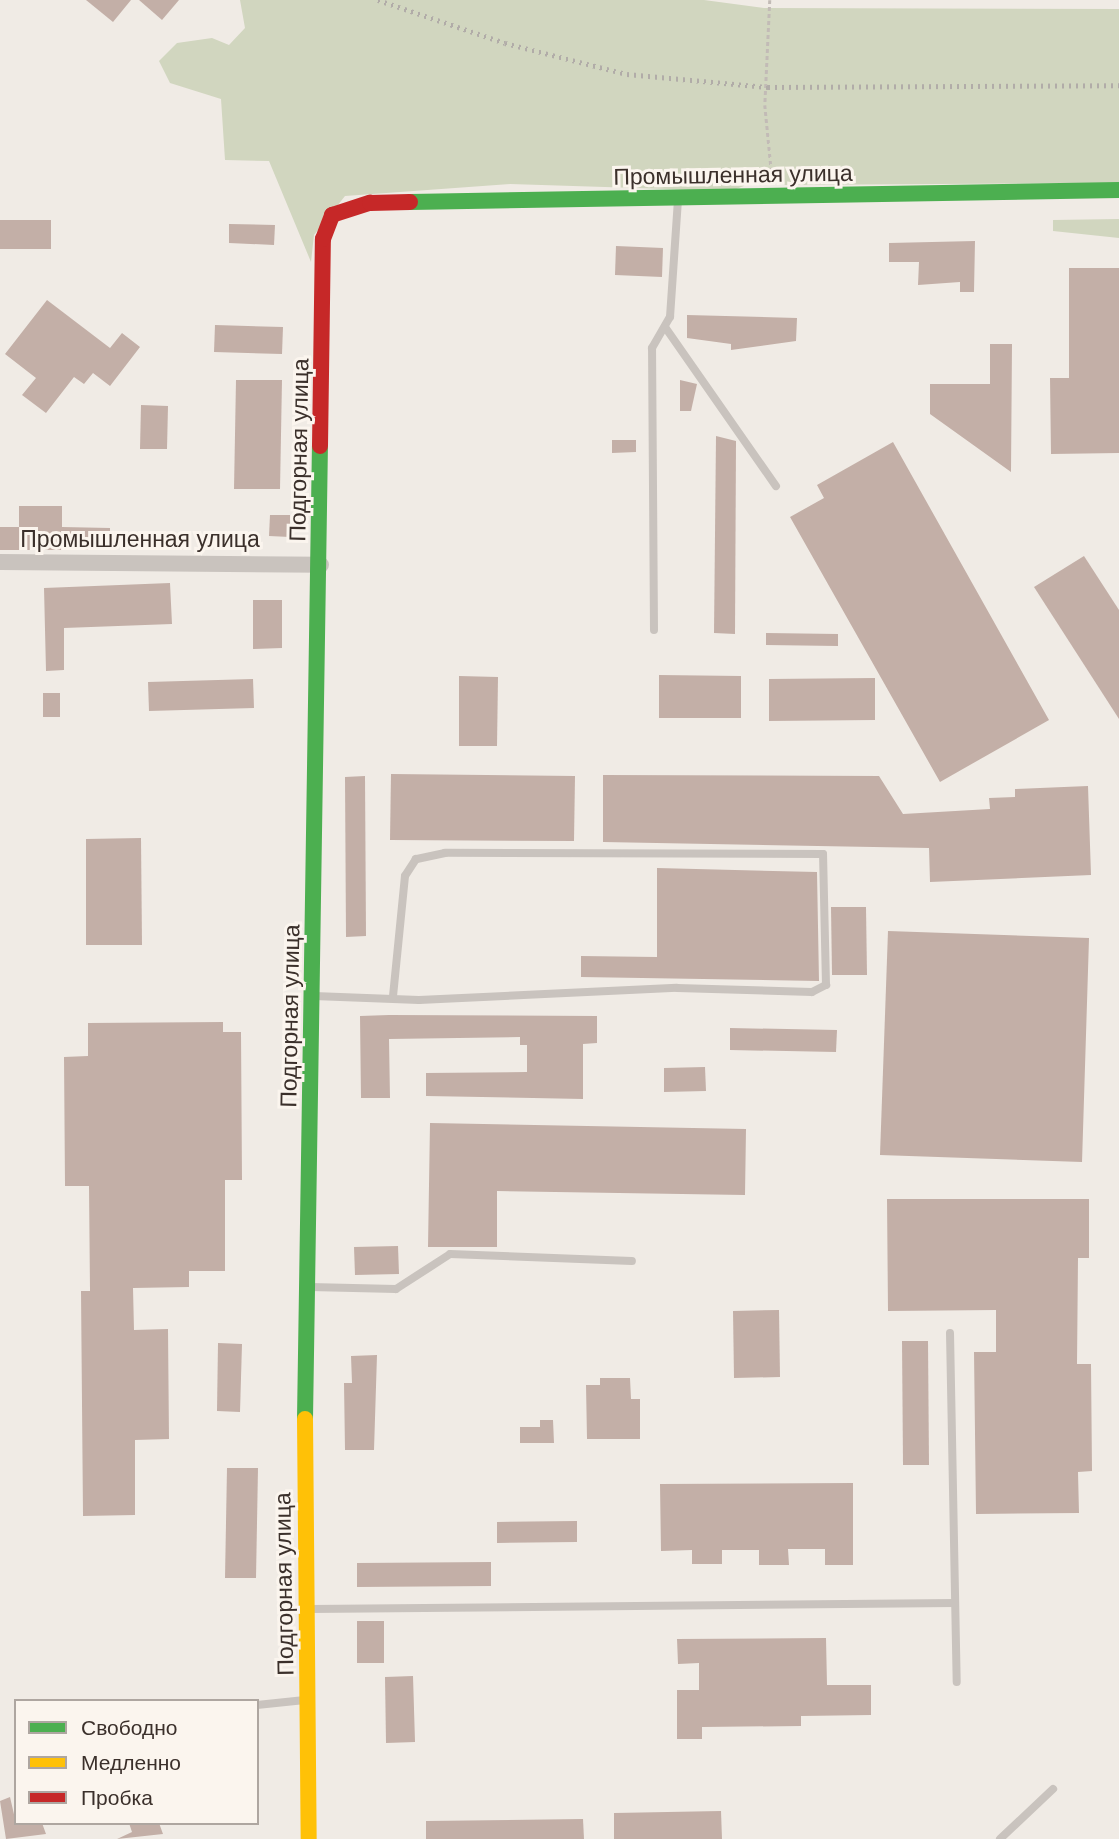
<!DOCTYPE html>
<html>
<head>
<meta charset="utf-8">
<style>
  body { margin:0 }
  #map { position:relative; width:1119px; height:1839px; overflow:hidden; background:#f0ebe5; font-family:Helvetica,sans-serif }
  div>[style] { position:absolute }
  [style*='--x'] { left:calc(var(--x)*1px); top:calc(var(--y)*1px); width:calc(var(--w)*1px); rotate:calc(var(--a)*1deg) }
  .green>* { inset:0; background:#d1d6bf }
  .building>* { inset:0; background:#c3afa7 }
  .path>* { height:2.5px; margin-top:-1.25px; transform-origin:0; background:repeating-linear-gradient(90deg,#c2bbb6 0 3.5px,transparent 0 7px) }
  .lane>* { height:8px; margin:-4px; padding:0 4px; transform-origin:4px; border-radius:4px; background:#c9c3be }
  .street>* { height:16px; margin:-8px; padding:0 8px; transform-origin:8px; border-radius:8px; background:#c9c3be }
  .fast>* { height:16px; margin:-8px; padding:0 8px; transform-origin:8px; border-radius:8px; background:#4caf50 }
  .slow>* { height:16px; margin:-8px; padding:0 8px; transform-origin:8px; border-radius:8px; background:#ffc107 }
  .jam>* { height:16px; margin:-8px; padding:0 8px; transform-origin:8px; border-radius:8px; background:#c62828 }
  .rail>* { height:4.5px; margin-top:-2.25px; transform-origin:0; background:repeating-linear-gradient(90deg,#b1aca8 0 2px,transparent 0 7px) }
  span { translate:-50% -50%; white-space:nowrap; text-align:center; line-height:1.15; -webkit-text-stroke:6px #fbf5ee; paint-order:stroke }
  .street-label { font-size:23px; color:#3b302b }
  .legend { position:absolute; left:14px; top:1699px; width:245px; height:126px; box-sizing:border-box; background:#fbf5ee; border:2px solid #aea6a0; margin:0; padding:9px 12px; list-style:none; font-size:21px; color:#3b302b }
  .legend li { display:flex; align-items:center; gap:14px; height:35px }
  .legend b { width:35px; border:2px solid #aea6a0 }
</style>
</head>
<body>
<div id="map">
  <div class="green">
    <div style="clip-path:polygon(240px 0,704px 0,764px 8px,1119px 9px,1119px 183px,780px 185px,765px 168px,754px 182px,731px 191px,510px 184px,345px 196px,314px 235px,311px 262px,269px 161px,225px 160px,221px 99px,170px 83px,159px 61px,177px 43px,212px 38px,229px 45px,245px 28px)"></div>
    <div style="clip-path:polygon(1119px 219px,1119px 238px,1053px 231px,1053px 220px)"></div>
  </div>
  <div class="building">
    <div style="clip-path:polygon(86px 0,131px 0,113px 22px)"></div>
    <div style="clip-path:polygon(139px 0,179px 0,162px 20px)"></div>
    <div style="clip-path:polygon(0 220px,51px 220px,51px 249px,0 249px)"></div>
    <div style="clip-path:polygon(229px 224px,275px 225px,274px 245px,229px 243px)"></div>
    <div style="clip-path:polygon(975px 241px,974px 292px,960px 292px,960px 282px,918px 285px,919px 262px,889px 262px,889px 243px)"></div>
    <div style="clip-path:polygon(616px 246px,663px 248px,662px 277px,615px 275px)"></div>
    <div style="clip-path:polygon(1069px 268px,1119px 268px,1119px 453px,1051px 454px,1050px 378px,1069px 378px)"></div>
    <div style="clip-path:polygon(47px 300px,110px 348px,122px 333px,140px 347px,110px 386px,93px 373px,84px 384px,74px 377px,46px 413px,22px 395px,36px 378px,5px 354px)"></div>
    <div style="clip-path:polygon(687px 315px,797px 318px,796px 341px,731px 350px,731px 344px,687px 338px)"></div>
    <div style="clip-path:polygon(215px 325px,283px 327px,282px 354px,214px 352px)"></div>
    <div style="clip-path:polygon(990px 344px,1012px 344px,1011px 472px,930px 414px,930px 384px,990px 384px)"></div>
    <div style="clip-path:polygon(236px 380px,282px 380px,280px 489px,234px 489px)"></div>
    <div style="clip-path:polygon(680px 380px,697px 384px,691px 411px,680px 411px)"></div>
    <div style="clip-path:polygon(141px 405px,168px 406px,167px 449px,140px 449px)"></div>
    <div style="clip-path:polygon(716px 436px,736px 441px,735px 634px,714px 633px)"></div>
    <div style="clip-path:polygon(612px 440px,636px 440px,636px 452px,612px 453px)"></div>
    <div style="clip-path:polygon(893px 442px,1049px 720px,940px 782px,790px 517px,824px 498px,817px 485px)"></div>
    <div style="clip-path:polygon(19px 506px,62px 506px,62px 527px,110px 528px,110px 550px,0 550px,0 527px,19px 527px)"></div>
    <div style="clip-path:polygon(270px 515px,290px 515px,290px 537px,269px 536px)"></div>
    <div style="clip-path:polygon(1084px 556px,1119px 610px,1119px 719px,1034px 587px)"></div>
    <div style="clip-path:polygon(170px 583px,172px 624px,64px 628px,64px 670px,46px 671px,44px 588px)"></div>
    <div style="clip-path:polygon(253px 600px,282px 600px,282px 648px,253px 649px)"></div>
    <div style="clip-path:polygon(766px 633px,838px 634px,838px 646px,766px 645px)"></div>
    <div style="clip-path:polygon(659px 675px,741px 676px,741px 718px,659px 718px)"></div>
    <div style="clip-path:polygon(459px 676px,498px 677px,497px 746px,459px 746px)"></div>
    <div style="clip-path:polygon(875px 678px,875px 720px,769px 721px,769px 679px)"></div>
    <div style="clip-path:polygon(253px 679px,254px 708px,149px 711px,148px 682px)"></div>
    <div style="clip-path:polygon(43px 693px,60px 693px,60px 717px,43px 717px)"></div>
    <div style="clip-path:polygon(391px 774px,575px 776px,574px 841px,390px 840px)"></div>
    <div style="clip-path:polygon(603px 775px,879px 776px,903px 814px,990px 809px,989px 798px,1015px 797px,1015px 789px,1088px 786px,1091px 875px,930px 882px,929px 848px,603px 842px)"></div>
    <div style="clip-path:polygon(365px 776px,366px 936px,346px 937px,345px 777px)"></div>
    <div style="clip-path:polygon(141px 838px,142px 945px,86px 945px,86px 839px)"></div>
    <div style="clip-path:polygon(657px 868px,817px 872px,819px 981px,581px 977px,581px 956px,657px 957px)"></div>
    <div style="clip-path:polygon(831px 907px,866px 907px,867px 975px,832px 975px)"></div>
    <div style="clip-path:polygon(888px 931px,1089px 938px,1082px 1162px,880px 1155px)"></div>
    <div style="clip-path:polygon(389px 1015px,597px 1016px,597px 1043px,583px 1044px,583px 1099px,426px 1096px,426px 1073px,527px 1072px,527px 1045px,520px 1045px,520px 1037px,389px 1039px,390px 1098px,361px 1098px,360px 1016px)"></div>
    <div style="clip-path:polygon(223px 1022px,223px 1032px,241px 1032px,242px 1180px,225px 1180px,225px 1271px,189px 1271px,189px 1287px,133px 1288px,134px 1330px,168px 1329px,169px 1439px,135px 1440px,135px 1515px,83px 1516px,81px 1291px,90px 1291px,89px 1186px,65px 1186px,64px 1057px,88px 1056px,88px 1023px)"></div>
    <div style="clip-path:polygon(730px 1028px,837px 1030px,836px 1052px,730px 1050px)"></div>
    <div style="clip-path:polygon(705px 1067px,706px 1091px,664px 1092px,664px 1068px)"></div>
    <div style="clip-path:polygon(430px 1123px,746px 1129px,745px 1195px,497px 1191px,497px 1247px,428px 1247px)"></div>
    <div style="clip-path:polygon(887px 1199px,1089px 1199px,1089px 1258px,1078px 1258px,1077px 1364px,1091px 1364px,1092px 1471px,1078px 1472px,1079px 1513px,976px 1514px,974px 1352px,996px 1352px,996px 1310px,888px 1311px)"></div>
    <div style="clip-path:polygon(398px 1246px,399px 1274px,355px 1275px,354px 1247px)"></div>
    <div style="clip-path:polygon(779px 1310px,780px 1377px,734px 1378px,733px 1311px)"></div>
    <div style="clip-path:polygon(902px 1341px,928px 1341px,929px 1465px,903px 1465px)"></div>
    <div style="clip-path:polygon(218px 1343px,242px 1344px,240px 1412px,217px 1411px)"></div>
    <div style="clip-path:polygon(377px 1355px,374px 1450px,345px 1450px,344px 1383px,352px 1383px,351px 1356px)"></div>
    <div style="clip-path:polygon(600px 1378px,630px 1378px,631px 1399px,640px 1399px,640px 1439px,587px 1439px,586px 1385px,600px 1385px)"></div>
    <div style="clip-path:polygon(540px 1420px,553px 1420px,554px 1443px,520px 1443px,520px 1427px,540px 1427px)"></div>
    <div style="clip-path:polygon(227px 1468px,258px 1468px,256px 1578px,225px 1578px)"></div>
    <div style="clip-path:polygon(853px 1483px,853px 1565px,825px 1565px,825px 1549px,788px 1549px,789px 1565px,759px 1565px,759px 1550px,722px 1550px,722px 1564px,692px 1564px,692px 1550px,661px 1551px,660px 1484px)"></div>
    <div style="clip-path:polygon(577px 1521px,577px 1542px,497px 1543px,497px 1522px)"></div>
    <div style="clip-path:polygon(491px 1562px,491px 1586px,357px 1587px,357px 1563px)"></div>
    <div style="clip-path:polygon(357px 1621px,384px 1621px,384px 1663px,357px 1663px)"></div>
    <div style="clip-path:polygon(826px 1638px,827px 1685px,871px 1685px,871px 1715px,801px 1716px,801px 1726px,702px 1727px,702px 1739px,677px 1739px,677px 1690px,699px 1690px,699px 1663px,678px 1664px,677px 1639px)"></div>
    <div style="clip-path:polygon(413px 1676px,415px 1742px,386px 1743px,385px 1677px)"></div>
    <div style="clip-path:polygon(10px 1797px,16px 1823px,42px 1823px,46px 1834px,6px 1839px,0 1801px)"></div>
    <div style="clip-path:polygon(721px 1811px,722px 1839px,614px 1839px,614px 1813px)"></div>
    <div style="clip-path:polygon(583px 1819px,584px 1839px,426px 1839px,426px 1821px)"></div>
    <div style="clip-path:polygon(129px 1823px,159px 1823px,163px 1834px,117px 1839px,132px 1832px)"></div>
  </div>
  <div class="path">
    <div style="--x:770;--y:0;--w:105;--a:92.7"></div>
    <div style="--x:765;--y:105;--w:72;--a:84.4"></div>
  </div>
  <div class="lane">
    <div style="--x:665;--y:327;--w:194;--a:55.1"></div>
    <div style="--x:654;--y:630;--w:282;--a:-90.4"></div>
    <div style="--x:652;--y:348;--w:36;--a:-60"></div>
    <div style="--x:670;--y:317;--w:117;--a:-86.1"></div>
    <div style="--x:314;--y:996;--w:105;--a:2.2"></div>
    <div style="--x:419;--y:1000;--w:258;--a:-2.7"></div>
    <div style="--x:677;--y:988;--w:135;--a:1.7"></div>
    <div style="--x:812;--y:992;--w:16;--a:-27"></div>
    <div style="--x:826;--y:985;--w:131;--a:-91.3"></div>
    <div style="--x:823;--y:854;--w:378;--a:-179.8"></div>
    <div style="--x:445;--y:853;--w:30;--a:168"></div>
    <div style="--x:416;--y:859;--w:20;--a:123"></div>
    <div style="--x:405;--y:876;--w:121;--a:95.7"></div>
    <div style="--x:310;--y:1287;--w:86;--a:1.3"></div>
    <div style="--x:396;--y:1289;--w:64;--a:-32.9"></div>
    <div style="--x:450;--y:1254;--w:182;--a:2.2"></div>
    <div style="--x:950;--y:1333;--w:349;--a:88.9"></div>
    <div style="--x:310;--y:1609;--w:645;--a:-0.53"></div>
    <div style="--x:257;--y:1705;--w:48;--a:-5.9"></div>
    <div style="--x:1000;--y:1839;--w:73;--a:-43.3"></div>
  </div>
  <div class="street">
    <div style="--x:0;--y:562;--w:321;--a:0.5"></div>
  </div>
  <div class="fast">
    <div style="--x:410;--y:202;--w:709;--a:-0.97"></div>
    <div style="--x:305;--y:1419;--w:973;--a:-89.12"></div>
  </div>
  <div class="slow">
    <div style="--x:305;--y:1419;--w:420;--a:89.5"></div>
  </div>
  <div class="jam">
    <div style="--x:320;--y:446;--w:207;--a:-89.2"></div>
    <div style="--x:323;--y:239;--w:26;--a:-69"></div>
    <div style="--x:332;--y:215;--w:40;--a:-18"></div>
    <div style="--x:370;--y:203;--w:40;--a:-1.4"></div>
  </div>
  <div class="rail">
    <div style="--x:378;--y:0;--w:134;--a:18.7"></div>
    <div style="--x:505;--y:43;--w:126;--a:14.3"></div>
    <div style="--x:627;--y:74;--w:142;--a:5.3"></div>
    <div style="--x:768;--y:87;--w:351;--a:-0.3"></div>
  </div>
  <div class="street-label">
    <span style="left:733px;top:175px;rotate:-1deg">Промышленная улица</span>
    <span style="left:299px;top:450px;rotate:-89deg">Подгорная улица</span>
    <span style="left:140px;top:539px">Промышленная улица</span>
    <span style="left:290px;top:1016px;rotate:-89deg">Подгорная улица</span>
    <span style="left:284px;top:1584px;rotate:-91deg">Подгорная улица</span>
  </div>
  <ul class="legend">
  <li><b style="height:9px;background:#4caf50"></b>Свободно</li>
  <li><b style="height:9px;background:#ffc107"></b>Медленно</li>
  <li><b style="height:9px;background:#c62828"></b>Пробка</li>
  </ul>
</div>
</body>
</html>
